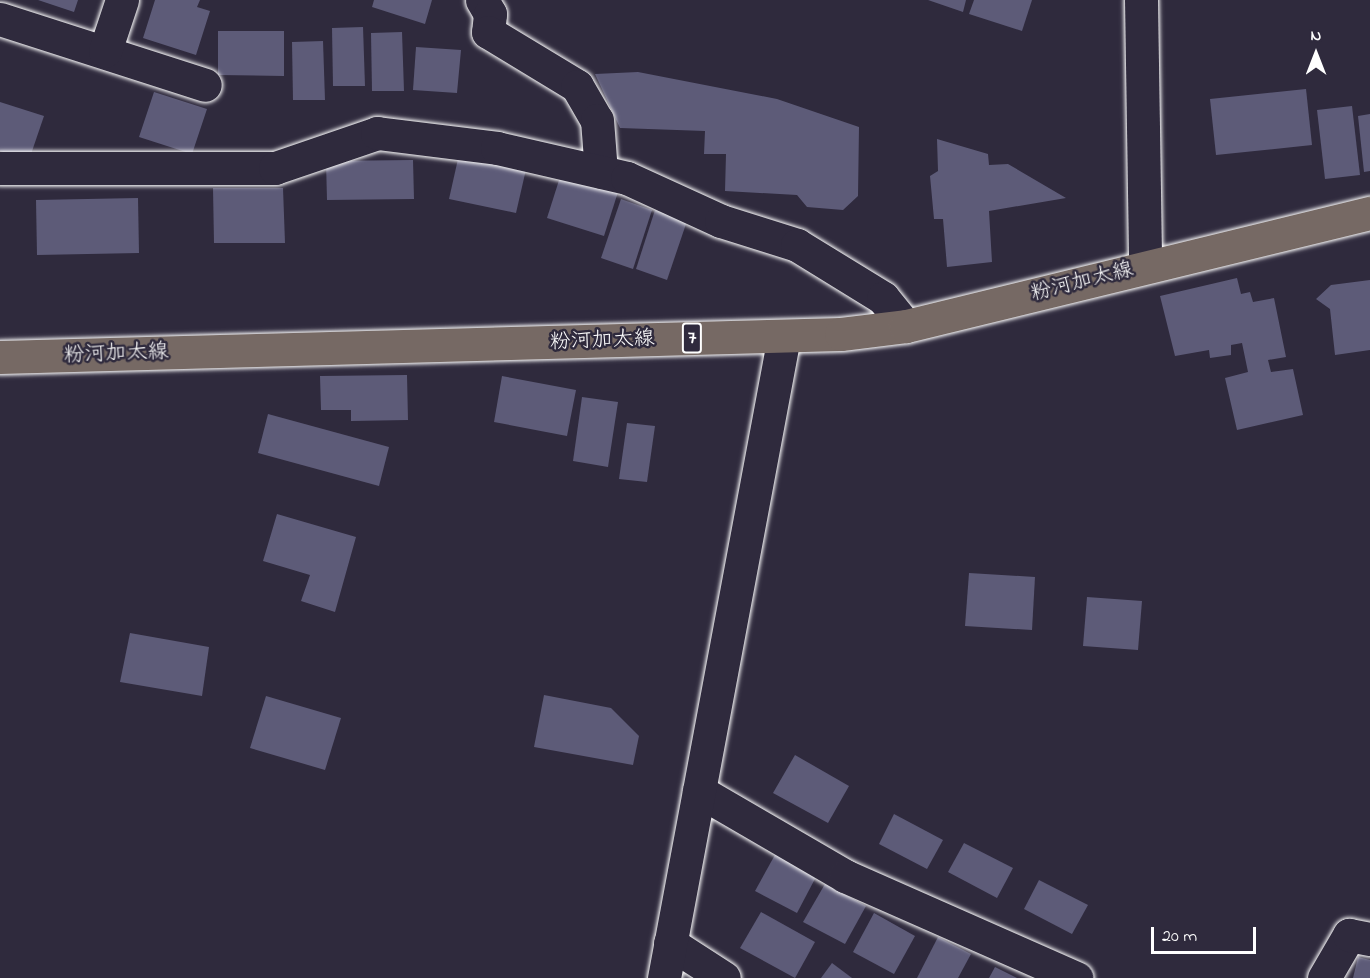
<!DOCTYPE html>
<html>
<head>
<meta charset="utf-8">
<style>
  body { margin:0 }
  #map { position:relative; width:1370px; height:978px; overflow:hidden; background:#2f2a3d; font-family:"Indie Flower","Klee One",sans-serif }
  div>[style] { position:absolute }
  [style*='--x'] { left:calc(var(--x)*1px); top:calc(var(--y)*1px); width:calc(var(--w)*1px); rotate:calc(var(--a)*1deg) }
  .building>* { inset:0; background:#5d5b78 }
  .roads { filter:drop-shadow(0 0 2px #fff) drop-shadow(0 0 2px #fff) }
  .minor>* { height:33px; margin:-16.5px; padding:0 16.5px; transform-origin:16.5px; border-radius:16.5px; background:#2f2a3d }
  .tertiary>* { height:33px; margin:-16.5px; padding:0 16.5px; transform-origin:16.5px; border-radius:16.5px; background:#2f2a3d }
  .primary>* { height:33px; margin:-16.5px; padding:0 16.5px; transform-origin:16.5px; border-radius:16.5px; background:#766964 }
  span { translate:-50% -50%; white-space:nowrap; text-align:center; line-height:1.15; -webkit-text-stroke:5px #2f2a3d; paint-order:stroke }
  .shield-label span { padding:2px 4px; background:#2f2a3d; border:2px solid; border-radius:4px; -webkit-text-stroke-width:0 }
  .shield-label { font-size:20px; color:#fff; font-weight:700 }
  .street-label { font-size:21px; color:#fff }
  .north { position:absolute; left:1286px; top:24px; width:60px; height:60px; -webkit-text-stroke:4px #2f2a3d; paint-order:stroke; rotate:0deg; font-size:16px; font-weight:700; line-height:24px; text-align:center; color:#fff }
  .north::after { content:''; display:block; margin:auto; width:21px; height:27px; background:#fff; clip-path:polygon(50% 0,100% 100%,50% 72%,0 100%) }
  .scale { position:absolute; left:1151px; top:927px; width:105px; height:27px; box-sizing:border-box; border:3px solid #fff; border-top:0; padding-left:8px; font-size:18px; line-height:21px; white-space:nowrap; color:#fff; -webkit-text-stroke:4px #2f2a3d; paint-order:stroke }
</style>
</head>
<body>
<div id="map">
  <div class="building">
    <div style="clip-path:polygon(38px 0,78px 0,74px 12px)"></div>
    <div style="clip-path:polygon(155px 0,200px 0,197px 7px,210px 11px,196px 55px,143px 38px)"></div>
    <div style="clip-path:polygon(374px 0,432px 0,425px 24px,372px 7px)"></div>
    <div style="clip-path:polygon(928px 0,966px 0,963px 12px)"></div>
    <div style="clip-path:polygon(974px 0,1032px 0,1022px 31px,969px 14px)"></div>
    <div style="clip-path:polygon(363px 27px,365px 86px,333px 86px,332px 28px)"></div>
    <div style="clip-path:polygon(218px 31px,284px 31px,284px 76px,218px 75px)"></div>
    <div style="clip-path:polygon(402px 32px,404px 91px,372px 91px,371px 33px)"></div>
    <div style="clip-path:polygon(323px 41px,325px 100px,293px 100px,292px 42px)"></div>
    <div style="clip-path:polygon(416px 47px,461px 50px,457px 93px,413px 90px)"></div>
    <div style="clip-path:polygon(638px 72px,777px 99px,859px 127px,858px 196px,843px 210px,807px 207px,797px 195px,725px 191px,726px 154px,704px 154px,705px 131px,620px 128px,595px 74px)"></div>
    <div style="clip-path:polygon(1306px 89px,1312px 145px,1216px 155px,1210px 99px)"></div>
    <div style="clip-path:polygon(154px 92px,207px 109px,192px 154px,139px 137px)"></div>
    <div style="clip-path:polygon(0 102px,44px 116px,29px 160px,0 151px)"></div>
    <div style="clip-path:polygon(1352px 106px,1360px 175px,1325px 179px,1317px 110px)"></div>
    <div style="clip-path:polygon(1370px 114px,1370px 171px,1364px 172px,1358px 116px)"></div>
    <div style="clip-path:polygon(937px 139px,988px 154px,989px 165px,1008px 164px,1066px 198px,989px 211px,992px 262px,947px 267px,943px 219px,934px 219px,930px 176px,938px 171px)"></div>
    <div style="clip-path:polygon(460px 150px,527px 165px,516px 213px,449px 199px)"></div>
    <div style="clip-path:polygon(413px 160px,414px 199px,327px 200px,326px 161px)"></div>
    <div style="clip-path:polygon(561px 174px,618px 192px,604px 236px,547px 218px)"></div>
    <div style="clip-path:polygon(213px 188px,283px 188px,285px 243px,214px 243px)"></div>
    <div style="clip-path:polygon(138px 198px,139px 253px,37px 255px,36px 200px)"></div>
    <div style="clip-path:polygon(621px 199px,652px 210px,633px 269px,601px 258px)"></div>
    <div style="clip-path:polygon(655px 210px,687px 221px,667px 280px,636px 269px)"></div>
    <div style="clip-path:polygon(1237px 278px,1241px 294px,1250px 292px,1253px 302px,1274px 298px,1286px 357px,1268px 360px,1271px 372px,1293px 369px,1303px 415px,1237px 430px,1225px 378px,1248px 372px,1242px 343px,1231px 345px,1231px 355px,1210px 358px,1209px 350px,1175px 356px,1160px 296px)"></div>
    <div style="clip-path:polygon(1370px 280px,1370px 350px,1335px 355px,1330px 309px,1316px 299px,1331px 285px)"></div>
    <div style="clip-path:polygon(407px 375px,408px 420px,351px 421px,351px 410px,321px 410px,320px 376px)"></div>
    <div style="clip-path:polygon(502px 376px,576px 390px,567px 436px,494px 422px)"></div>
    <div style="clip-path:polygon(582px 397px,618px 402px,608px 467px,573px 461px)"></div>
    <div style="clip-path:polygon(268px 414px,389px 447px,379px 486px,258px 453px)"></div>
    <div style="clip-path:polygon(627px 423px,655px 426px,647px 482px,619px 479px)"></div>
    <div style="clip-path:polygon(277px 514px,356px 537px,335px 612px,301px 601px,310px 575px,263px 561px)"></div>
    <div style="clip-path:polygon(969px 573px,1035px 577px,1032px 630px,965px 626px)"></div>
    <div style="clip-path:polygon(1087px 597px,1142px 601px,1138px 650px,1083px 646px)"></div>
    <div style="clip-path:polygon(130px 633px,209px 647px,202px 696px,120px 682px)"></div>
    <div style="clip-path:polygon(544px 695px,611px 708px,639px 736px,633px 765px,534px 747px)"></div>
    <div style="clip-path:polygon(266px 696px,341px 718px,325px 770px,250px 748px)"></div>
    <div style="clip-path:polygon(795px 755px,849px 786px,828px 823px,773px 793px)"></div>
    <div style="clip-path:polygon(894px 814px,943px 840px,927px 869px,879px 844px)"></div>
    <div style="clip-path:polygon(964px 843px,1013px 868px,997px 898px,948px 872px)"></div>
    <div style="clip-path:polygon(776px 853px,817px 875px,797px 913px,755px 891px)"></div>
    <div style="clip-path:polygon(1039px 880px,1088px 905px,1072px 934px,1024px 909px)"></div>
    <div style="clip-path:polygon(825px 884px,866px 906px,845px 944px,803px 922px)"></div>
    <div style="clip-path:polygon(761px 912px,815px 942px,795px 978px,740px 948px)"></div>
    <div style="clip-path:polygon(874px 913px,915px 936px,894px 974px,853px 952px)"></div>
    <div style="clip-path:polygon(938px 937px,971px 954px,958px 978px,917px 978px)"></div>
    <div style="clip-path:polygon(1358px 957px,1370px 960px,1370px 978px,1353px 978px)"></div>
    <div style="clip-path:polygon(832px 963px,852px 978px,821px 978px)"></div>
    <div style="clip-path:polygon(995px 967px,1017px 978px,989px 978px)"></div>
  </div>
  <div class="roads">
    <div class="minor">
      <div style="--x:482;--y:0;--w:16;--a:60"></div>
      <div style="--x:490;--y:14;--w:18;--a:96"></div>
      <div style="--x:488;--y:32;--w:104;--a:31.2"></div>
      <div style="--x:577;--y:86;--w:39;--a:60"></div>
      <div style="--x:597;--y:120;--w:52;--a:85.6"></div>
      <div style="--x:0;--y:19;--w:215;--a:17.8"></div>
      <div style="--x:105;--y:51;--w:54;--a:-71.6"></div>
      <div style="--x:0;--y:168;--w:275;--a:0"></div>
      <div style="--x:275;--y:168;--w:108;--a:-18.9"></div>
      <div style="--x:377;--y:133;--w:121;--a:7.1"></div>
      <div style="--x:497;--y:148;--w:133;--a:13"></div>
      <div style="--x:627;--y:178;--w:103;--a:24.6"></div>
      <div style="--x:721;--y:221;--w:80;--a:17.5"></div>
      <div style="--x:797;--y:245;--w:101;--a:31.6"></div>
      <div style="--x:883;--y:298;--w:36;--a:51"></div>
      <div style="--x:699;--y:791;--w:169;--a:30.2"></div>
      <div style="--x:845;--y:876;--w:253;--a:23.8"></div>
      <div style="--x:670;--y:943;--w:64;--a:32.9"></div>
      <div style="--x:1324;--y:978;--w:50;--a:-59.8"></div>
      <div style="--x:1349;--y:935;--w:21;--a:11"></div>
    </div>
    <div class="tertiary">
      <div style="--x:1141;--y:0;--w:266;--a:89.1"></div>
      <div style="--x:664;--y:978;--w:653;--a:-79.41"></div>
    </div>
    <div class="primary">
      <div style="--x:0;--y:357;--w:841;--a:-1.57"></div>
      <div style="--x:841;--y:334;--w:65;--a:-7"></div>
      <div style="--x:906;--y:326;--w:478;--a:-13.7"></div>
    </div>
  </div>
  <div class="shield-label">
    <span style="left:692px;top:338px">7</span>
  </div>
  <div class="street-label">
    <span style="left:1082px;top:282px;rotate:-14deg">粉河加太線</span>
    <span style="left:602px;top:341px;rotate:-2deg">粉河加太線</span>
    <span style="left:116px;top:354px;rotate:-2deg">粉河加太線</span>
  </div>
  <div class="north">N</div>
  <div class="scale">20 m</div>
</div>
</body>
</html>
